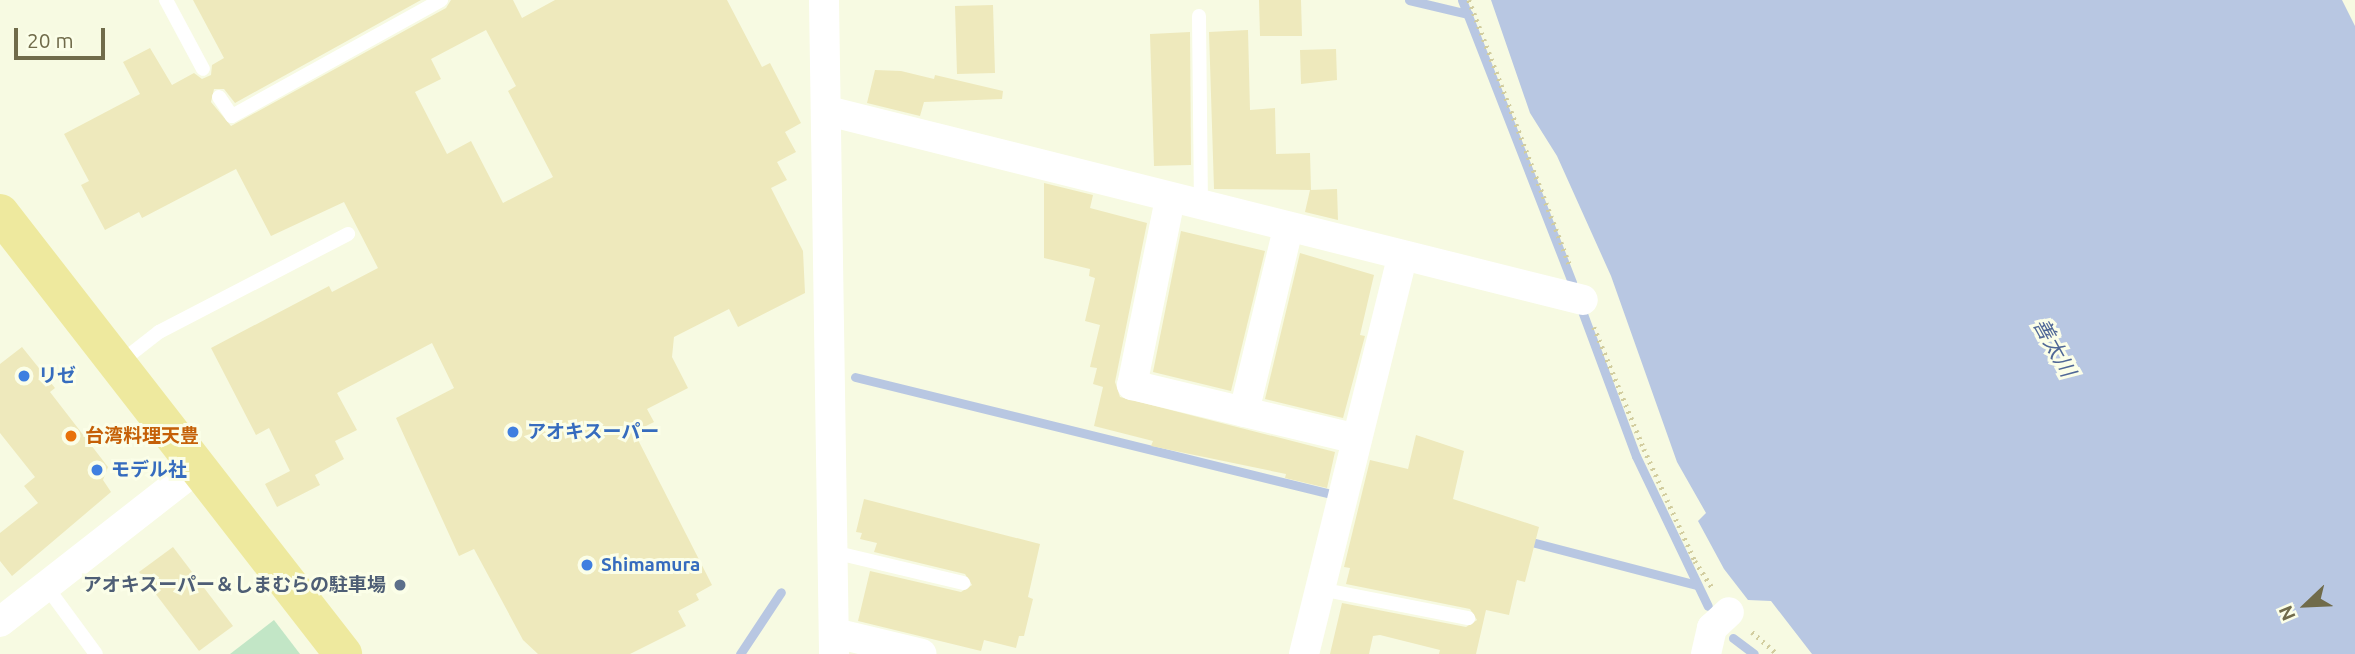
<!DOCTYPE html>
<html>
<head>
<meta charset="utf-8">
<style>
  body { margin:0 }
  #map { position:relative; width:2355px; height:654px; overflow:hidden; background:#f7fae2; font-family:Ubuntu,"Noto Sans JP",sans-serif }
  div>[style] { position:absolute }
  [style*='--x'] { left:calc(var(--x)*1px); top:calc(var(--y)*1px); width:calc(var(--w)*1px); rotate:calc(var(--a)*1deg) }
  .green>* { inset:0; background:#c2e6c6 }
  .water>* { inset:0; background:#b8c7e2 }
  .stream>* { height:9px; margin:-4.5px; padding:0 4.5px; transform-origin:4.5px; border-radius:4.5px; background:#b8c7e2 }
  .building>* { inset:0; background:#eee9bc }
  .path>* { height:4.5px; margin-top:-2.25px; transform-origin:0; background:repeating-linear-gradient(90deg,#d2cd9f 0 2px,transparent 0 7px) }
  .service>* { height:14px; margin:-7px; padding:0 7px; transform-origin:7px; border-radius:7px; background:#fff }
  .minor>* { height:30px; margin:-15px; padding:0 15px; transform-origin:15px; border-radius:15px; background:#fff }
  .trunk>* { height:38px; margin:-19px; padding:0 19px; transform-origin:19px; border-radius:19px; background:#eee99e }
  .dots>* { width:19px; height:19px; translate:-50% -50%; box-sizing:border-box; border:4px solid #fbfee8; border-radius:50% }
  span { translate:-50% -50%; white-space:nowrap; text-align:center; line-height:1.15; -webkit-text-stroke:6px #fbfee8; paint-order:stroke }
  .shop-label { font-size:19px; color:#366cbe; font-weight:700 }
  .left { translate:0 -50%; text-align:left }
  .food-label { font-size:19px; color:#c56008; font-weight:700 }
  .service-label { font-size:19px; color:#4e5e75; font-weight:700 }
  .right { translate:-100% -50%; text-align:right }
  .water-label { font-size:21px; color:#4f6796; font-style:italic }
  .north { position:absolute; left:2271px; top:570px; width:70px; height:70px; -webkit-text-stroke:5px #fbfee8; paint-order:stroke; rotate:247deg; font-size:19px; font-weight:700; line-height:28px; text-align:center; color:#706b4a }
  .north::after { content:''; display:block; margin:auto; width:24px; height:32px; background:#706b4a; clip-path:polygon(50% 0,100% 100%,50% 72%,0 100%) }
  .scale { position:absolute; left:14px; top:28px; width:91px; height:32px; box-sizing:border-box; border:4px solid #706b4a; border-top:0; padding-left:9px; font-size:21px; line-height:24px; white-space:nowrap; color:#706b4a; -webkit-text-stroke:5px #fbfee8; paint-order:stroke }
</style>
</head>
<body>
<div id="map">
  <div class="green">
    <div style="clip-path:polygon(274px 620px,300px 654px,230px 654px)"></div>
  </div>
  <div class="water">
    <div style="clip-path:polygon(1491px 0,2342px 0,2355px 26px,2355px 654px,1812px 654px,1771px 601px,1748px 600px,1724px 569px,1698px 521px,1706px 513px,1677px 462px,1611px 276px,1557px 156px,1530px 113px)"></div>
  </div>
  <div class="stream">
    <div style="--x:1409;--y:0;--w:61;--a:13.3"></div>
    <div style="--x:1462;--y:0;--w:303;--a:68.7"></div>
    <div style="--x:1582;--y:311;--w:155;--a:69.6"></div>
    <div style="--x:1636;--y:456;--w:166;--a:64.4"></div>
    <div style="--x:855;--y:377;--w:493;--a:13.8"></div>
    <div style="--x:1524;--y:540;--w:179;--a:14.6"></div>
    <div style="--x:1733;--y:638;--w:26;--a:37"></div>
    <div style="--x:740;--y:654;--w:74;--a:-56.5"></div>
  </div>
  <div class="building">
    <div style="clip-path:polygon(evenodd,193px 0,421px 0,235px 103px,224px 89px,214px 89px,211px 102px,231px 126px,446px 8px,451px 0,513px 0,522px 18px,555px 0,727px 0,762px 67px,770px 63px,801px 123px,785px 132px,796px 152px,777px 162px,787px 180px,771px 188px,803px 251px,805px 293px,738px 327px,729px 309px,674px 337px,672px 357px,688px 388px,647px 409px,654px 422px,634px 432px,712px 585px,696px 594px,699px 600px,678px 611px,686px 626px,630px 654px,538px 654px,523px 640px,474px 549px,459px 556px,396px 418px,454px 388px,432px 343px,337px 393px,357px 430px,335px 441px,344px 459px,315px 475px,320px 485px,277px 507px,265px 484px,290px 471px,269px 428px,256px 435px,211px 348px,329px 286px,332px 292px,378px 268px,344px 202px,271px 236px,236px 169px,142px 218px,139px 212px,105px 230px,81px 185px,89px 181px,64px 134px,140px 94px,123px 62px,150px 48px,172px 85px,194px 73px,202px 79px,211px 75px,212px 65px,224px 58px,193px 0,486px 30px,516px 86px,508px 91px,553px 177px,503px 203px,471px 141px,447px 154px,415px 92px,441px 79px,431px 59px,486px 30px)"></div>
    <div style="clip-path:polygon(1259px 0,1301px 0,1302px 36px,1260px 36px)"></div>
    <div style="clip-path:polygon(993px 5px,995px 73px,957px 74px,955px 6px)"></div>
    <div style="clip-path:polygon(1248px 30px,1250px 110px,1275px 108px,1276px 154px,1310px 153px,1311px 190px,1214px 189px,1209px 32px)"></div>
    <div style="clip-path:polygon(1190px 32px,1191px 165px,1154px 166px,1150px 34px)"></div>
    <div style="clip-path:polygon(1336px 49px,1337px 80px,1301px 84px,1300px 50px)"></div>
    <div style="clip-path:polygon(875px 70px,901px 71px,934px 79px,935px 75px,1003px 91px,1002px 99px,924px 102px,920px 116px,867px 103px)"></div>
    <div style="clip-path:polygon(1044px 183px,1093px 195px,1090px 208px,1147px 223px,1115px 382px,1120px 397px,1335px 452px,1327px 488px,1285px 478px,1286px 474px,1151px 446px,1153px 441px,1094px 426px,1103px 387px,1093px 384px,1097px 368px,1090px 367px,1100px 325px,1085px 321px,1095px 278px,1089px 276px,1090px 269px,1044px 258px)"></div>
    <div style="clip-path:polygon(1337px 189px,1338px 220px,1305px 212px,1310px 190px)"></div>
    <div style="clip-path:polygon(1181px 231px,1265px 251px,1231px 391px,1153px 372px)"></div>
    <div style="clip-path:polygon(1300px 253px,1374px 275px,1360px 335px,1365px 336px,1343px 418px,1265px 399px)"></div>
    <div style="clip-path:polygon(22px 347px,55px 388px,50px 392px,108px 467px,103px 480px,111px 492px,12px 576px,0 561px,0 533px,38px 503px,24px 486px,35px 477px,0 433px,0 364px)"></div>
    <div style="clip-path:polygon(1416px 435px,1464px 451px,1453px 499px,1539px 527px,1525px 582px,1517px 580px,1509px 615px,1486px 610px,1476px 654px,1439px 654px,1440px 650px,1380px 635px,1373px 636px,1369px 654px,1330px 654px,1342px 603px,1466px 627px,1477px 620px,1470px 609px,1346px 584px,1350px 568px,1344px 567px,1370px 460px,1408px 469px)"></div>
    <div style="clip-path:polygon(864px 499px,1040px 544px,1028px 597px,1033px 599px,1024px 636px,1019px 636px,1016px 648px,984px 640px,981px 651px,858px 621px,870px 571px,961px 592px,972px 585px,965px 574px,874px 552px,877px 543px,860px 539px,862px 533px,856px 532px)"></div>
    <div style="clip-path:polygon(173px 547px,233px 626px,199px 651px,139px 572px)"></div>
  </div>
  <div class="path">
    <div style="--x:1469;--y:0;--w:285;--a:69.2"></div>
    <div style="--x:1594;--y:327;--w:132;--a:67.7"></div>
    <div style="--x:1644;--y:449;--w:123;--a:65.5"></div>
    <div style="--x:1695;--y:561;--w:33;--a:57"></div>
    <div style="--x:1752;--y:632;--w:33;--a:41"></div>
  </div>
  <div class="service">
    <div style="--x:166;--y:0;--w:78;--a:61.8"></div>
    <div style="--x:1199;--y:16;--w:189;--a:89.4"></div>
    <div style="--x:219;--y:97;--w:23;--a:56"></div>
    <div style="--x:232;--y:116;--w:239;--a:-29"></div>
    <div style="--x:118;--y:364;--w:52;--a:-38"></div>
    <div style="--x:159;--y:332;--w:213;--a:-27.4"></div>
    <div style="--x:833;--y:552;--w:134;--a:13.4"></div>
    <div style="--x:46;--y:586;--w:84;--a:53.7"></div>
    <div style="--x:1320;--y:589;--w:151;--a:11.1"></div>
  </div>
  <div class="minor">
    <div style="--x:824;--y:0;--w:654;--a:89.12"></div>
    <div style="--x:828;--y:111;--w:778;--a:14.05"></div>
    <div style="--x:1170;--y:199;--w:190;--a:101.5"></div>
    <div style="--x:1132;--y:385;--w:231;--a:13.5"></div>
    <div style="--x:1244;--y:412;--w:188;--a:-76.5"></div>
    <div style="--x:0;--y:622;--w:250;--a:-38"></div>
    <div style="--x:835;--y:633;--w:89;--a:13.6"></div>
    <div style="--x:1304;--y:654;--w:408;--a:-76.1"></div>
    <div style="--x:1706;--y:654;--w:27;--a:-77"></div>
    <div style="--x:1712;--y:628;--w:23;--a:-43"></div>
  </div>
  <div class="trunk">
    <div style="--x:0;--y:213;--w:559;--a:52.13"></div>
  </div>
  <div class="dots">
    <div style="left:24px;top:376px;background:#3f7fe0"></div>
    <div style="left:513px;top:432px;background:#3f7fe0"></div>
    <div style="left:71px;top:436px;background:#e8710a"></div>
    <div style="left:97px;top:470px;background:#3f7fe0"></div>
    <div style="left:587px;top:565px;background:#3f7fe0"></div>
    <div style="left:400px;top:585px;background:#5c6f8a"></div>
  </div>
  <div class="shop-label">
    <span class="left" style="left:38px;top:376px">リゼ</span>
    <span class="left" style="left:527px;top:432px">アオキスーパー</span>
    <span class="left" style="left:111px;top:470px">モデル社</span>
    <span class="left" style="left:601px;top:565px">Shimamura</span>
  </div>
  <div class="food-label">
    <span class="left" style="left:85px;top:436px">台湾料理天豊</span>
  </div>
  <div class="service-label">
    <span class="right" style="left:386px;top:585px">アオキスーパー＆しまむらの駐車場</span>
  </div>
  <div class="water-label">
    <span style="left:2055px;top:347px;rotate:61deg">善太川</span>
  </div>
  <div class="north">N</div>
  <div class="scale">20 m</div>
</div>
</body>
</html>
